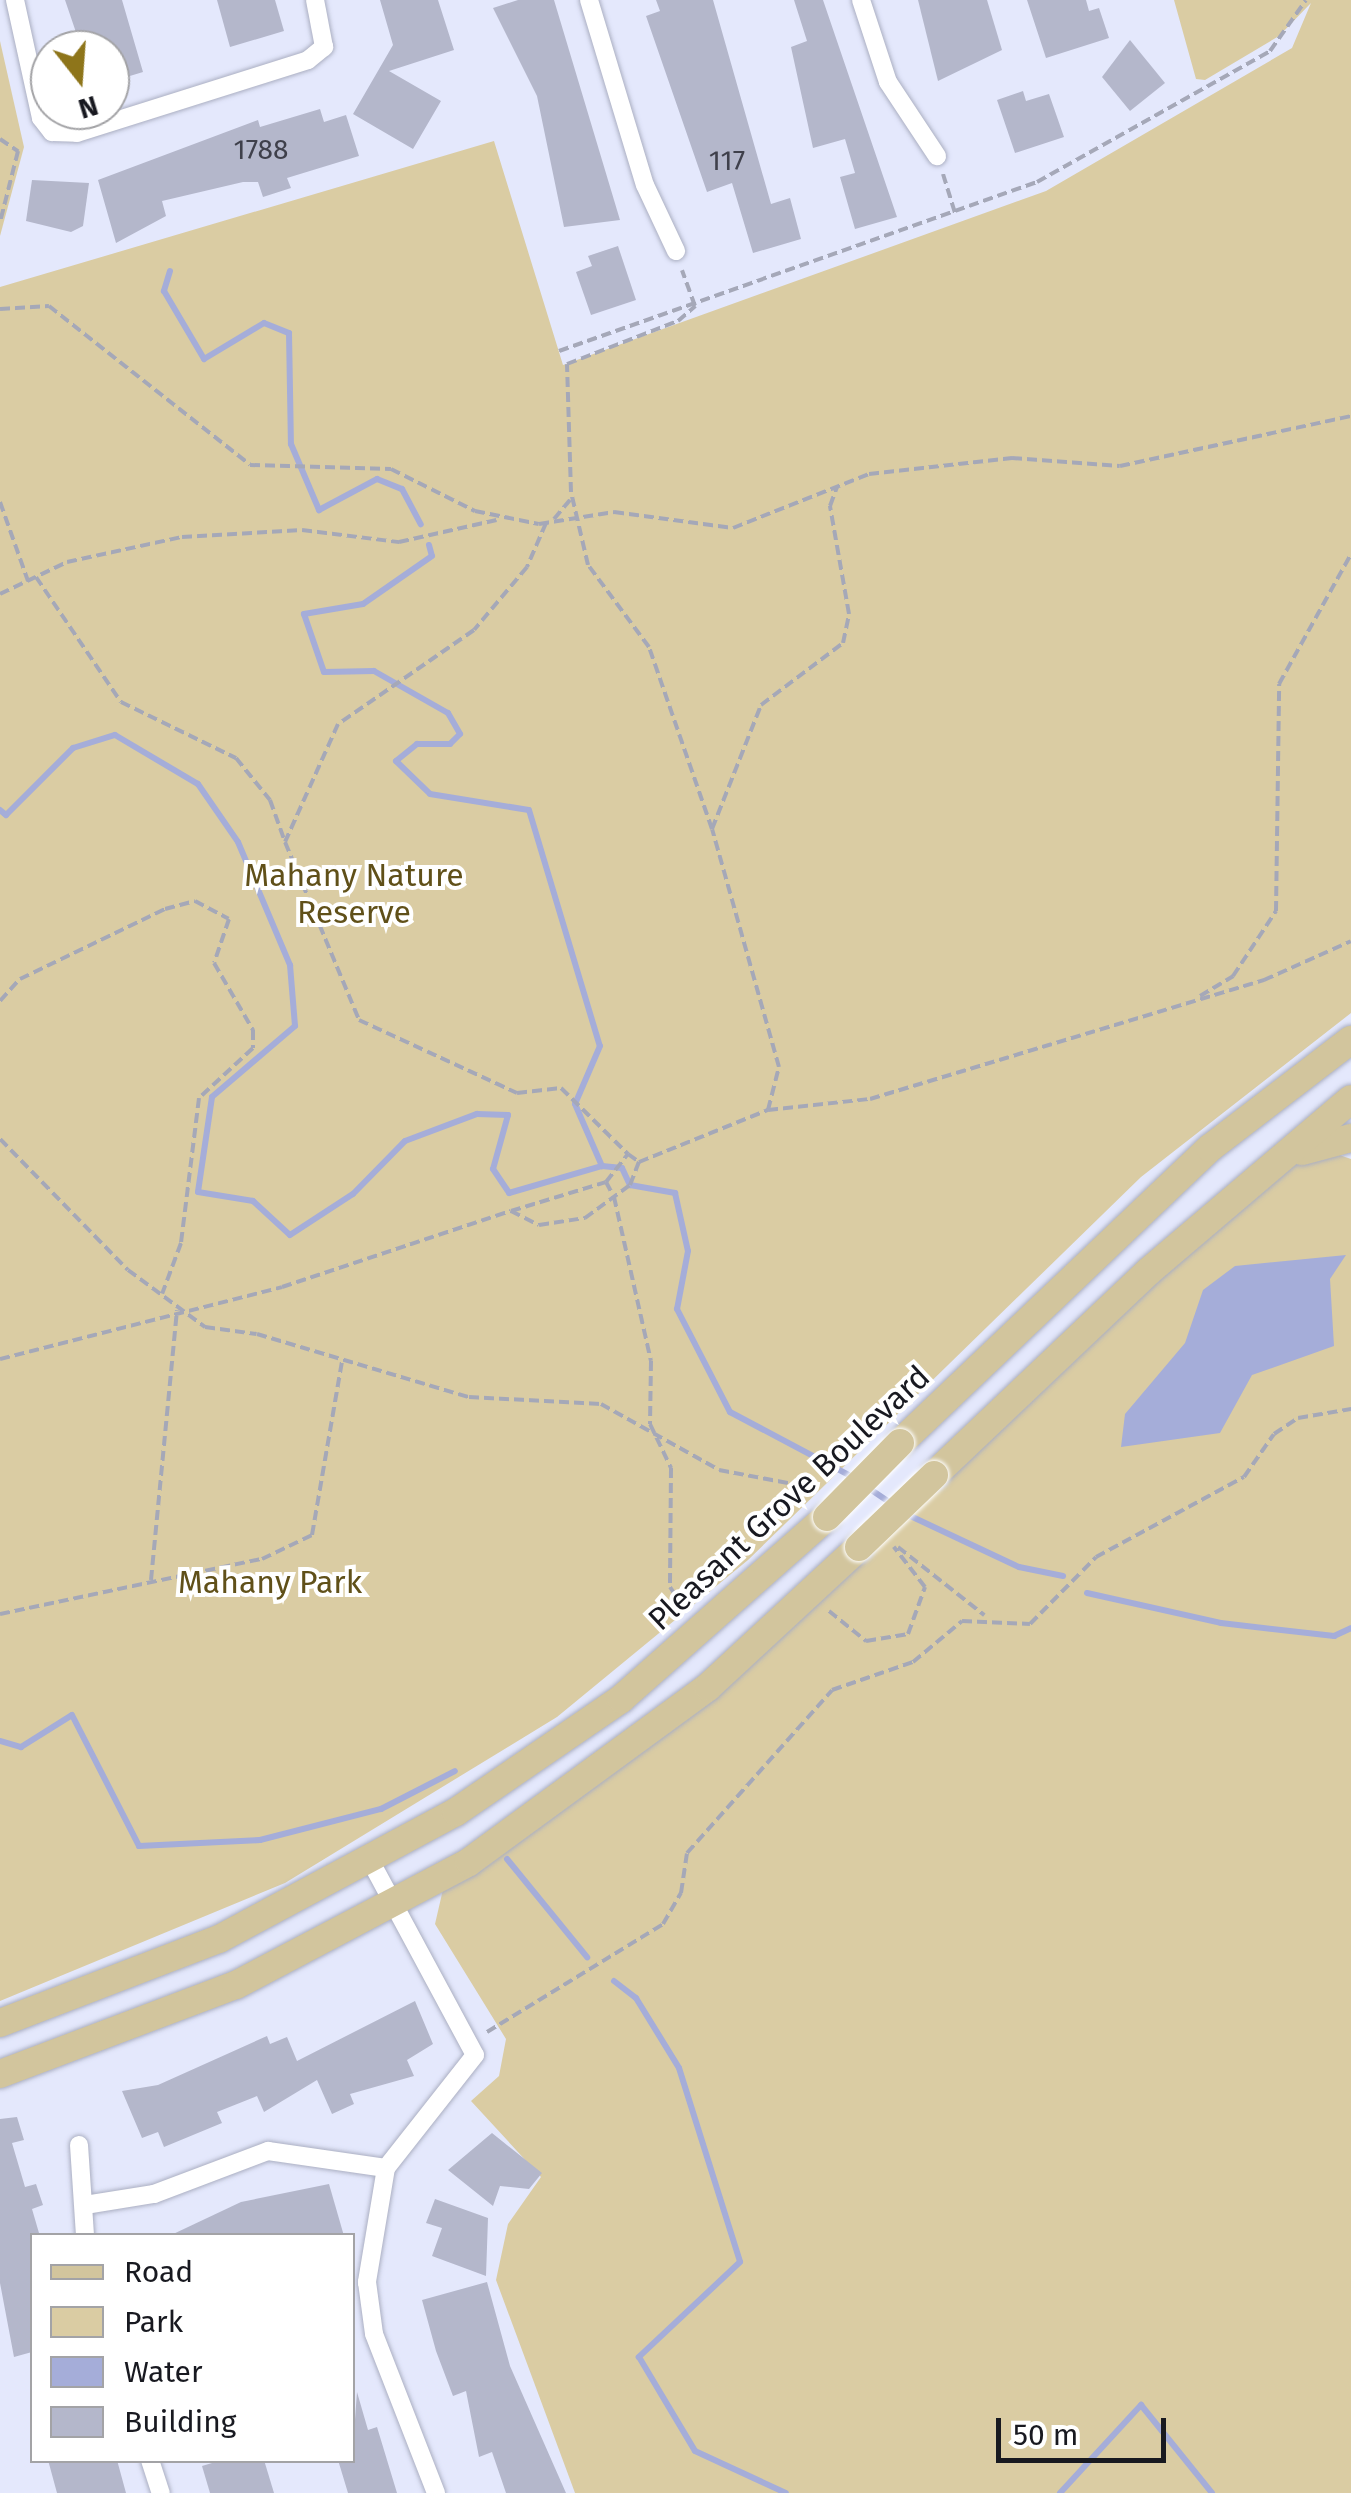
<!DOCTYPE html>
<html>
<head>
<meta charset="utf-8">
<style>
  body { margin:0 }
  #map { position:relative; width:1351px; height:2493px; overflow:hidden; background:#e4e8fc; font-family:"Fira Sans",sans-serif }
  div>[style] { position:absolute }
  [style*='--x'] { left:calc(var(--x)*1px); top:calc(var(--y)*1px); width:calc(var(--w)*1px); rotate:calc(var(--a)*1deg) }
  .green>* { inset:0; background:#dacca3 }
  .water>* { inset:0; background:#a5add9 }
  .stream>* { height:6px; margin:-3px; padding:0 3px; transform-origin:3px; border-radius:3px; background:#a5add9 }
  .building>* { inset:0; background:#b4b7cb }
  .path>* { height:4px; margin-top:-2px; transform-origin:0; background:repeating-linear-gradient(90deg,#a5a8b8 0 10px,transparent 0 15px) }
  .roads { filter:drop-shadow(0 0 2px #abafc2) drop-shadow(0 0 2px #abafc2) }
  .minor>* { height:18px; margin:-9px; padding:0 9px; transform-origin:9px; border-radius:9px; background:#fff }
  .primary>* { height:28px; margin:-14px; padding:0 14px; transform-origin:14px; border-radius:14px; background:#d2c59d }
  .bridges { filter:drop-shadow(0 0 2px #fff) drop-shadow(0 0 2px #fff) }
  .primary-bridge>* { height:28px; margin:-14px; padding:0 14px; transform-origin:14px; border-radius:14px; background:#d2c59d }
  span { translate:-50% -50%; white-space:nowrap; text-align:center; line-height:1.15; -webkit-text-stroke:8px #fff; paint-order:stroke }
  .number-label { font-size:28px; color:#3f404b }
  .number-label span { -webkit-text-stroke-width:0 }
  .park-label { font-size:32px; color:#605019 }
  .street-label { font-size:32px; color:#181920 }
  .legend { position:absolute; left:30px; top:2233px; width:325px; height:230px; box-sizing:border-box; background:#fff; border:2px solid #a3a3a6; margin:0; padding:12px 18px; list-style:none; font-size:30px; color:#181920 }
  .legend li { display:flex; align-items:center; gap:20px; height:50px }
  .legend b { width:50px; border:2px solid #a3a3a6 }
  .north { position:absolute; left:30px; top:30px; width:100px; height:100px; box-sizing:border-box; background:#fff; border:2px solid #a3a3a6; border-radius:50%; rotate:163deg; font-size:28px; font-weight:700; line-height:40px; text-align:center; color:#181920 }
  .north::after { content:''; display:block; margin:auto; width:35px; height:45px; background:#8e751a; clip-path:polygon(50% 0,100% 100%,50% 72%,0 100%) }
  .scale { position:absolute; left:996px; top:2418px; width:170px; height:45px; box-sizing:border-box; border:5px solid #181920; border-top:0; padding-left:12px; font-size:30px; line-height:35px; white-space:nowrap; color:#181920; -webkit-text-stroke:8px #fff; paint-order:stroke }
</style>
</head>
<body>
<div id="map">
  <div class="green">
    <div style="clip-path:polygon(1174px 0,1351px 0,1351px 1013px,1141px 1177px,748px 1560px,557px 1717px,285px 1883px,0 2001px,0 287px,494px 141px,563px 365px,1046px 191px,1292px 48px,1311px 3px,1279px 36px,1205px 80px,1196px 79px)"></div>
    <div style="clip-path:polygon(0 41px,24px 147px,0 236px)"></div>
    <div style="clip-path:polygon(1328px 1151px,1351px 1159px,1351px 2493px,575px 2493px,496px 2280px,508px 2224px,541px 2177px,471px 2101px,499px 2076px,506px 2039px,435px 1924px,444px 1885px,711px 1697px,1030px 1393px,1252px 1198px,1300px 1160px)"></div>
  </div>
  <div class="water">
    <div style="clip-path:polygon(1346px 1255px,1330px 1279px,1334px 1346px,1252px 1375px,1220px 1433px,1121px 1447px,1125px 1414px,1185px 1343px,1203px 1290px,1235px 1266px)"></div>
  </div>
  <div class="stream">
    <div style="--x:170;--y:271;--w:21;--a:107"></div>
    <div style="--x:164;--y:291;--w:79;--a:59.5"></div>
    <div style="--x:204;--y:359;--w:70;--a:-31"></div>
    <div style="--x:264;--y:323;--w:27;--a:22"></div>
    <div style="--x:289;--y:333;--w:111;--a:89"></div>
    <div style="--x:291;--y:444;--w:72;--a:67"></div>
    <div style="--x:319;--y:510;--w:66;--a:-28.1"></div>
    <div style="--x:377;--y:479;--w:27;--a:22"></div>
    <div style="--x:402;--y:489;--w:40;--a:62"></div>
    <div style="--x:429;--y:545;--w:11;--a:75"></div>
    <div style="--x:432;--y:556;--w:84;--a:145.2"></div>
    <div style="--x:363;--y:604;--w:60;--a:170.4"></div>
    <div style="--x:304;--y:614;--w:61;--a:71"></div>
    <div style="--x:324;--y:672;--w:50;--a:-1.1"></div>
    <div style="--x:374;--y:671;--w:85;--a:29.6"></div>
    <div style="--x:448;--y:713;--w:24;--a:60"></div>
    <div style="--x:460;--y:734;--w:14;--a:135"></div>
    <div style="--x:450;--y:744;--w:33;--a:180"></div>
    <div style="--x:417;--y:744;--w:27;--a:141"></div>
    <div style="--x:396;--y:761;--w:47;--a:44.1"></div>
    <div style="--x:430;--y:794;--w:100;--a:9.2"></div>
    <div style="--x:529;--y:810;--w:246;--a:73.3"></div>
    <div style="--x:600;--y:1046;--w:63;--a:113.3"></div>
    <div style="--x:575;--y:1104;--w:68;--a:66.5"></div>
    <div style="--x:0;--y:810;--w:8;--a:40"></div>
    <div style="--x:6;--y:815;--w:95;--a:-45"></div>
    <div style="--x:73;--y:748;--w:44;--a:-17.2"></div>
    <div style="--x:115;--y:735;--w:96;--a:30.6"></div>
    <div style="--x:198;--y:784;--w:70;--a:55.4"></div>
    <div style="--x:238;--y:842;--w:134;--a:67.1"></div>
    <div style="--x:290;--y:965;--w:61;--a:85.3"></div>
    <div style="--x:295;--y:1026;--w:109;--a:139.5"></div>
    <div style="--x:212;--y:1097;--w:96;--a:98.4"></div>
    <div style="--x:198;--y:1192;--w:56;--a:9.3"></div>
    <div style="--x:253;--y:1201;--w:50;--a:42.6"></div>
    <div style="--x:290;--y:1235;--w:75;--a:-33.1"></div>
    <div style="--x:353;--y:1194;--w:74;--a:-45.5"></div>
    <div style="--x:405;--y:1141;--w:77;--a:-20.6"></div>
    <div style="--x:477;--y:1114;--w:31;--a:2"></div>
    <div style="--x:508;--y:1115;--w:56;--a:105.5"></div>
    <div style="--x:493;--y:1169;--w:29;--a:56"></div>
    <div style="--x:509;--y:1193;--w:97;--a:-16.2"></div>
    <div style="--x:602;--y:1166;--w:20;--a:6"></div>
    <div style="--x:622;--y:1168;--w:19;--a:65"></div>
    <div style="--x:630;--y:1185;--w:46;--a:10.1"></div>
    <div style="--x:675;--y:1193;--w:59;--a:77.4"></div>
    <div style="--x:688;--y:1251;--w:59;--a:100.7"></div>
    <div style="--x:677;--y:1309;--w:116;--a:62.8"></div>
    <div style="--x:730;--y:1412;--w:139;--a:27.9"></div>
    <div style="--x:867;--y:1487;--w:32;--a:34"></div>
    <div style="--x:904;--y:1513;--w:127;--a:25.2"></div>
    <div style="--x:1019;--y:1567;--w:45;--a:11.6"></div>
    <div style="--x:1087;--y:1593;--w:137;--a:12.6"></div>
    <div style="--x:1221;--y:1623;--w:114;--a:6.6"></div>
    <div style="--x:1334;--y:1636;--w:19;--a:-25"></div>
    <div style="--x:0;--y:1741;--w:22;--a:16"></div>
    <div style="--x:21;--y:1747;--w:60;--a:-32.1"></div>
    <div style="--x:72;--y:1715;--w:147;--a:62.9"></div>
    <div style="--x:139;--y:1846;--w:121;--a:-2.8"></div>
    <div style="--x:260;--y:1840;--w:125;--a:-14.4"></div>
    <div style="--x:381;--y:1809;--w:83;--a:-27.2"></div>
    <div style="--x:507;--y:1859;--w:127;--a:50.8"></div>
    <div style="--x:614;--y:1981;--w:28;--a:38"></div>
    <div style="--x:636;--y:1998;--w:82;--a:58.4"></div>
    <div style="--x:679;--y:2068;--w:203;--a:72.5"></div>
    <div style="--x:740;--y:2262;--w:139;--a:136.8"></div>
    <div style="--x:639;--y:2357;--w:109;--a:59.2"></div>
    <div style="--x:695;--y:2451;--w:100;--a:24.8"></div>
    <div style="--x:1060;--y:2493;--w:120;--a:-47.4"></div>
    <div style="--x:1141;--y:2405;--w:113;--a:51.1"></div>
  </div>
  <div class="building">
    <div style="clip-path:polygon(65px 0,122px 0,143px 72px,110px 82px,110px 50px,82px 50px)"></div>
    <div style="clip-path:polygon(217px 0,275px 0,284px 31px,230px 47px)"></div>
    <div style="clip-path:polygon(380px 0,438px 0,454px 50px,389px 71px,441px 101px,413px 149px,353px 114px,393px 45px)"></div>
    <div style="clip-path:polygon(518px 0,554px 0,620px 220px,564px 227px,537px 96px,493px 8px)"></div>
    <div style="clip-path:polygon(656px 0,713px 0,771px 204px,790px 198px,801px 239px,753px 253px,732px 183px,707px 192px,646px 16px,660px 11px)"></div>
    <div style="clip-path:polygon(794px 0,823px 0,897px 217px,855px 229px,840px 177px,855px 173px,845px 139px,813px 148px,791px 47px,807px 41px)"></div>
    <div style="clip-path:polygon(918px 0,987px 0,1002px 50px,938px 81px)"></div>
    <div style="clip-path:polygon(1027px 0,1086px 0,1089px 11px,1099px 8px,1109px 38px,1046px 58px)"></div>
    <div style="clip-path:polygon(1130px 40px,1165px 83px,1130px 111px,1102px 77px)"></div>
    <div style="clip-path:polygon(1023px 91px,1026px 101px,1049px 94px,1064px 137px,1015px 153px,997px 100px)"></div>
    <div style="clip-path:polygon(320px 109px,324px 122px,346px 115px,359px 156px,287px 178px,291px 188px,263px 197px,258px 182px,243px 182px,162px 201px,166px 216px,116px 243px,98px 180px,258px 120px,260px 127px)"></div>
    <div style="clip-path:polygon(32px 180px,89px 183px,83px 226px,71px 232px,26px 221px)"></div>
    <div style="clip-path:polygon(618px 246px,636px 300px,591px 315px,576px 272px,592px 266px,588px 256px)"></div>
    <div style="clip-path:polygon(415px 2001px,433px 2044px,407px 2060px,414px 2076px,350px 2094px,354px 2104px,332px 2114px,317px 2080px,264px 2112px,257px 2096px,217px 2112px,222px 2123px,164px 2147px,158px 2132px,142px 2138px,122px 2091px,158px 2085px,267px 2036px,270px 2044px,287px 2037px,297px 2061px)"></div>
    <div style="clip-path:polygon(17px 2117px,24px 2140px,12px 2143px,25px 2187px,36px 2184px,43px 2205px,32px 2209px,39px 2233px,32px 2352px,14px 2357px,0 2283px,0 2119px)"></div>
    <div style="clip-path:polygon(492px 2133px,542px 2173px,529px 2189px,500px 2186px,493px 2206px,448px 2170px)"></div>
    <div style="clip-path:polygon(329px 2184px,344px 2236px,169px 2236px,241px 2202px)"></div>
    <div style="clip-path:polygon(435px 2199px,488px 2218px,486px 2276px,432px 2256px,442px 2228px,426px 2223px)"></div>
    <div style="clip-path:polygon(487px 2282px,510px 2366px,566px 2493px,506px 2493px,492px 2452px,479px 2457px,466px 2391px,453px 2396px,436px 2351px,422px 2300px)"></div>
    <div style="clip-path:polygon(357px 2392px,368px 2430px,377px 2427px,397px 2493px,348px 2493px,338px 2460px,352px 2460px)"></div>
    <div style="clip-path:polygon(48px 2460px,117px 2460px,126px 2493px,57px 2493px)"></div>
    <div style="clip-path:polygon(222px 2460px,264px 2460px,274px 2493px,210px 2493px,202px 2466px)"></div>
  </div>
  <div class="path">
    <div style="--x:0;--y:139;--w:22;--a:34"></div>
    <div style="--x:18;--y:151;--w:73;--a:104.2"></div>
    <div style="--x:943;--y:174;--w:41;--a:72.9"></div>
    <div style="--x:0;--y:309;--w:49;--a:-3.5"></div>
    <div style="--x:49;--y:306;--w:256;--a:38.3"></div>
    <div style="--x:250;--y:465;--w:141;--a:1.6"></div>
    <div style="--x:391;--y:469;--w:94;--a:26.6"></div>
    <div style="--x:475;--y:511;--w:65;--a:11.5"></div>
    <div style="--x:539;--y:524;--w:76;--a:-9.1"></div>
    <div style="--x:614;--y:512;--w:120;--a:7.7"></div>
    <div style="--x:733;--y:528;--w:146;--a:-21.7"></div>
    <div style="--x:869;--y:474;--w:144;--a:-6.4"></div>
    <div style="--x:1012;--y:458;--w:108;--a:4.2"></div>
    <div style="--x:1120;--y:466;--w:236;--a:-12.2"></div>
    <div style="--x:559;--y:351;--w:507;--a:-19.47"></div>
    <div style="--x:1037;--y:182;--w:267;--a:-29.3"></div>
    <div style="--x:1270;--y:51;--w:62;--a:-54.8"></div>
    <div style="--x:0;--y:502;--w:84;--a:70.5"></div>
    <div style="--x:554;--y:519;--w:25;--a:-50"></div>
    <div style="--x:546;--y:523;--w:48;--a:113.4"></div>
    <div style="--x:527;--y:567;--w:82;--a:130.1"></div>
    <div style="--x:474;--y:630;--w:165;--a:145.3"></div>
    <div style="--x:338;--y:724;--w:129;--a:114.2"></div>
    <div style="--x:285;--y:842;--w:193;--a:67.4"></div>
    <div style="--x:359;--y:1020;--w:174;--a:24.8"></div>
    <div style="--x:517;--y:1093;--w:44;--a:-6.5"></div>
    <div style="--x:561;--y:1088;--w:94;--a:44.6"></div>
    <div style="--x:36;--y:577;--w:151;--a:55.8"></div>
    <div style="--x:121;--y:702;--w:128;--a:26"></div>
    <div style="--x:236;--y:758;--w:54;--a:51"></div>
    <div style="--x:270;--y:800;--w:45;--a:70.3"></div>
    <div style="--x:0;--y:594;--w:74;--a:-25.5"></div>
    <div style="--x:67;--y:562;--w:118;--a:-12.3"></div>
    <div style="--x:182;--y:537;--w:120;--a:-3.3"></div>
    <div style="--x:302;--y:530;--w:98;--a:7.1"></div>
    <div style="--x:399;--y:542;--w:100;--a:-12.7"></div>
    <div style="--x:712;--y:829;--w:133;--a:-68.4"></div>
    <div style="--x:761;--y:705;--w:103;--a:-37.1"></div>
    <div style="--x:843;--y:643;--w:30;--a:-78"></div>
    <div style="--x:849;--y:614;--w:110;--a:-100"></div>
    <div style="--x:830;--y:506;--w:20;--a:-70"></div>
    <div style="--x:1200;--y:996;--w:39;--a:-31"></div>
    <div style="--x:1233;--y:976;--w:78;--a:-56.5"></div>
    <div style="--x:1276;--y:911;--w:227;--a:-89.2"></div>
    <div style="--x:1279;--y:684;--w:149;--a:-61"></div>
    <div style="--x:0;--y:1001;--w:30;--a:-48"></div>
    <div style="--x:20;--y:979;--w:161;--a:-25.8"></div>
    <div style="--x:165;--y:909;--w:31;--a:-15"></div>
    <div style="--x:195;--y:901;--w:38;--a:28"></div>
    <div style="--x:229;--y:919;--w:46;--a:108.8"></div>
    <div style="--x:214;--y:963;--w:78;--a:59.8"></div>
    <div style="--x:253;--y:1030;--w:18;--a:90"></div>
    <div style="--x:253;--y:1048;--w:74;--a:137.2"></div>
    <div style="--x:199;--y:1098;--w:146;--a:97.1"></div>
    <div style="--x:181;--y:1243;--w:54;--a:110.4"></div>
    <div style="--x:768;--y:1110;--w:103;--a:-6.2"></div>
    <div style="--x:870;--y:1099;--w:412;--a:-16.8"></div>
    <div style="--x:1264;--y:980;--w:95;--a:-24.1"></div>
    <div style="--x:0;--y:1139;--w:183;--a:45.7"></div>
    <div style="--x:128;--y:1270;--w:96;--a:36.5"></div>
    <div style="--x:205;--y:1327;--w:52;--a:7.7"></div>
    <div style="--x:257;--y:1334;--w:221;--a:16.6"></div>
    <div style="--x:469;--y:1397;--w:132;--a:3"></div>
    <div style="--x:601;--y:1404;--w:135;--a:29.2"></div>
    <div style="--x:719;--y:1470;--w:103;--a:10.7"></div>
    <div style="--x:606;--y:1182;--w:36;--a:-52"></div>
    <div style="--x:628;--y:1154;--w:14;--a:36"></div>
    <div style="--x:511;--y:1211;--w:99;--a:-17"></div>
    <div style="--x:606;--y:1182;--w:17;--a:62"></div>
    <div style="--x:614;--y:1197;--w:168;--a:77.3"></div>
    <div style="--x:651;--y:1361;--w:63;--a:90.9"></div>
    <div style="--x:650;--y:1424;--w:49;--a:64.5"></div>
    <div style="--x:671;--y:1468;--w:119;--a:90.5"></div>
    <div style="--x:670;--y:1587;--w:27;--a:56"></div>
    <div style="--x:0;--y:1359;--w:291;--a:-14.3"></div>
    <div style="--x:282;--y:1287;--w:241;--a:-18.4"></div>
    <div style="--x:511;--y:1211;--w:31;--a:27"></div>
    <div style="--x:539;--y:1225;--w:47;--a:-8.7"></div>
    <div style="--x:585;--y:1218;--w:56;--a:-36.3"></div>
    <div style="--x:630;--y:1185;--w:25;--a:-69"></div>
    <div style="--x:639;--y:1162;--w:139;--a:-22"></div>
    <div style="--x:768;--y:1110;--w:44;--a:-75.7"></div>
    <div style="--x:779;--y:1067;--w:247;--a:-105.7"></div>
    <div style="--x:712;--y:829;--w:193;--a:-109.1"></div>
    <div style="--x:649;--y:647;--w:102;--a:-126.6"></div>
    <div style="--x:588;--y:565;--w:75;--a:-103.1"></div>
    <div style="--x:571;--y:492;--w:128;--a:-91.8"></div>
    <div style="--x:567;--y:364;--w:119;--a:-21.2"></div>
    <div style="--x:678;--y:321;--w:23;--a:-41"></div>
    <div style="--x:695;--y:306;--w:38;--a:-110"></div>
    <div style="--x:898;--y:1547;--w:110;--a:38.3"></div>
    <div style="--x:151;--y:1580;--w:271;--a:-84.5"></div>
    <div style="--x:829;--y:1611;--w:48;--a:39"></div>
    <div style="--x:866;--y:1641;--w:43;--a:-9.5"></div>
    <div style="--x:908;--y:1634;--w:50;--a:-70.1"></div>
    <div style="--x:925;--y:1587;--w:51;--a:-127.8"></div>
    <div style="--x:0;--y:1614;--w:268;--a:-11.9"></div>
    <div style="--x:262;--y:1559;--w:55;--a:-25.6"></div>
    <div style="--x:312;--y:1535;--w:177;--a:-80.2"></div>
    <div style="--x:487;--y:2032;--w:206;--a:-31.5"></div>
    <div style="--x:663;--y:1924;--w:36;--a:-60"></div>
    <div style="--x:681;--y:1893;--w:40;--a:-81.5"></div>
    <div style="--x:687;--y:1853;--w:218;--a:-48.3"></div>
    <div style="--x:832;--y:1690;--w:86;--a:-19.1"></div>
    <div style="--x:913;--y:1662;--w:64;--a:-39.9"></div>
    <div style="--x:962;--y:1621;--w:68;--a:2.5"></div>
    <div style="--x:1030;--y:1624;--w:94;--a:-45.4"></div>
    <div style="--x:1096;--y:1557;--w:168;--a:-28.4"></div>
    <div style="--x:1244;--y:1477;--w:52;--a:-55.1"></div>
    <div style="--x:1274;--y:1434;--w:29;--a:-34"></div>
    <div style="--x:1298;--y:1418;--w:54;--a:-9.6"></div>
  </div>
  <div class="roads">
    <div class="minor">
      <div style="--x:15;--y:0;--w:121;--a:77.6"></div>
      <div style="--x:41;--y:118;--w:18;--a:52"></div>
      <div style="--x:52;--y:132;--w:25;--a:2"></div>
      <div style="--x:77;--y:133;--w:242;--a:-17.5"></div>
      <div style="--x:308;--y:60;--w:21;--a:-39"></div>
      <div style="--x:324;--y:47;--w:48;--a:-100.8"></div>
      <div style="--x:589;--y:0;--w:193;--a:73.2"></div>
      <div style="--x:645;--y:185;--w:73;--a:64.8"></div>
      <div style="--x:861;--y:0;--w:86;--a:71.8"></div>
      <div style="--x:888;--y:82;--w:89;--a:56.5"></div>
      <div style="--x:371;--y:1862;--w:219;--a:61.7"></div>
      <div style="--x:475;--y:2055;--w:144;--a:128.2"></div>
      <div style="--x:386;--y:2168;--w:116;--a:99.5"></div>
      <div style="--x:367;--y:2282;--w:52;--a:82.3"></div>
      <div style="--x:374;--y:2334;--w:171;--a:68.7"></div>
      <div style="--x:79;--y:2145;--w:91;--a:86.2"></div>
      <div style="--x:85;--y:2205;--w:70;--a:-9.1"></div>
      <div style="--x:154;--y:2194;--w:122;--a:-20.7"></div>
      <div style="--x:268;--y:2151;--w:119;--a:8.2"></div>
      <div style="--x:150;--y:2460;--w:35;--a:72"></div>
    </div>
    <div class="primary">
      <div style="--x:1302;--y:1151;--w:51;--a:-14.9"></div>
      <div style="--x:900;--y:1443;--w:428;--a:-43.6"></div>
      <div style="--x:1210;--y:1148;--w:178;--a:-37.5"></div>
      <div style="--x:934;--y:1475;--w:296;--a:-43.5"></div>
      <div style="--x:1149;--y:1271;--w:265;--a:-40.4"></div>
      <div style="--x:0;--y:2023;--w:235;--a:-21"></div>
      <div style="--x:219;--y:1939;--w:269;--a:-28.2"></div>
      <div style="--x:456;--y:1812;--w:200;--a:-34.4"></div>
      <div style="--x:621;--y:1699;--w:275;--a:-41.5"></div>
      <div style="--x:0;--y:2074;--w:252;--a:-20.7"></div>
      <div style="--x:236;--y:1985;--w:263;--a:-27.8"></div>
      <div style="--x:469;--y:1862;--w:296;--a:-36.2"></div>
      <div style="--x:708;--y:1687;--w:206;--a:-42.8"></div>
    </div>
  </div>
  <div class="bridges">
    <div class="primary-bridge">
      <div style="--x:827;--y:1517;--w:104;--a:-45.4"></div>
      <div style="--x:859;--y:1547;--w:104;--a:-43.8"></div>
    </div>
  </div>
  <div class="number-label">
    <span style="left:261px;top:150px">1788</span>
    <span style="left:727px;top:161px">117</span>
  </div>
  <div class="park-label">
    <span style="left:354px;top:894px">Mahany Nature<br>Reserve</span>
    <span style="left:270px;top:1582px">Mahany Park</span>
  </div>
  <div class="street-label">
    <span style="left:789px;top:1498px;rotate:-43deg">Pleasant Grove Boulevard</span>
  </div>
  <ul class="legend">
  <li><b style="height:12px;background:#d2c59d"></b>Road</li>
  <li><b style="height:28px;background:#dacca3"></b>Park</li>
  <li><b style="height:28px;background:#a5add9"></b>Water</li>
  <li><b style="height:28px;background:#b4b7cb"></b>Building</li>
  </ul>
  <div class="north">N</div>
  <div class="scale">50 m</div>
</div>
</body>
</html>
